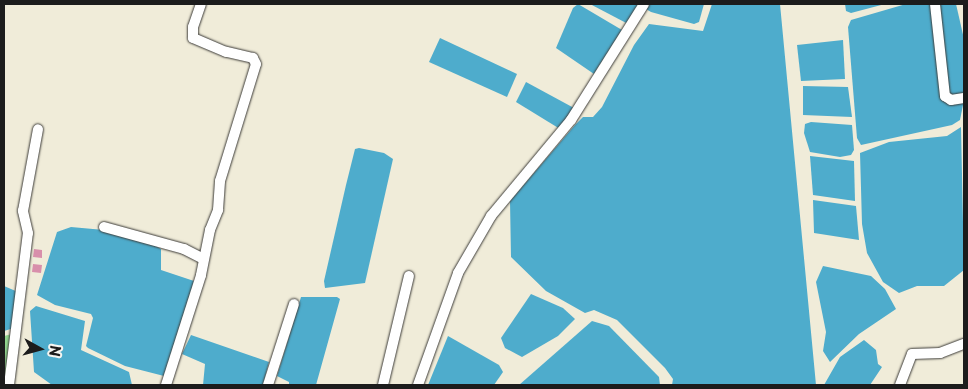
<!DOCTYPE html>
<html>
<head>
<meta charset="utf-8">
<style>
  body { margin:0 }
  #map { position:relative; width:968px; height:389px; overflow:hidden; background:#f0ecd9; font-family:"Playpen Sans",sans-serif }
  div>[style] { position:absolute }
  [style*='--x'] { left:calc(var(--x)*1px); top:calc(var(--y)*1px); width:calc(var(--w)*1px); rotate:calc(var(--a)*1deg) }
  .green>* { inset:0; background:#93d790 }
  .water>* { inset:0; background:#4eaccc }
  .building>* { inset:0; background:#d88fab }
  .roads { filter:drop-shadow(0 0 1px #3c3b38) drop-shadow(0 0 1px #3c3b38) }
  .minor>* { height:10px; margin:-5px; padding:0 5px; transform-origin:5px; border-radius:5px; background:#fff }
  span { translate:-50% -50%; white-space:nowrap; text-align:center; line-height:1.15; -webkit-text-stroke:4px #f6f6f2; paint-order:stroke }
  .frame { position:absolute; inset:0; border:5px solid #1c1c1c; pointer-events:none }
  .north { position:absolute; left:15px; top:324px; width:50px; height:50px; -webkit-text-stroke:4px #f6f6f2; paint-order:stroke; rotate:97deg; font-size:14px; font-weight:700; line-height:20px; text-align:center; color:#1c1c1c }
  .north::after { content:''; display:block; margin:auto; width:18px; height:22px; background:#1c1c1c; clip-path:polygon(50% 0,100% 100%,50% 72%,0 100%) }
</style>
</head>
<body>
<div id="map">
  <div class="green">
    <div style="clip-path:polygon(16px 333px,6px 385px,4px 385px,4px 336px)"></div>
  </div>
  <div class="water">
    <div style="clip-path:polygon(578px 4px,622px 30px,594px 74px,556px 48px,573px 8px)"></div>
    <div style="clip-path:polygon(590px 4px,641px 4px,630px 25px)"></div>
    <div style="clip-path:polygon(649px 4px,704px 4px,699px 22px,694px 24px,651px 12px,646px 9px)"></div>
    <div style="clip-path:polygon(712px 4px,780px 4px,816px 385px,672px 385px,673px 379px,665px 368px,617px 320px,594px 310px,585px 313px,546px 291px,511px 257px,510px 201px,575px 125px,583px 117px,593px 117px,602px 107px,634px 45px,649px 24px,703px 31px)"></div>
    <div style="clip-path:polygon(845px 4px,885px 4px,851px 13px,846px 11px)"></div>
    <div style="clip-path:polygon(906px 4px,956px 4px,964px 39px,964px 100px,960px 120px,952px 125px,861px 145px,857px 138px,848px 27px,851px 20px)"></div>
    <div style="clip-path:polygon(440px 38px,517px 74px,507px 97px,429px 62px)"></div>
    <div style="clip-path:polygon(843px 40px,845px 79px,801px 81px,797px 45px)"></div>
    <div style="clip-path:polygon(526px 82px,574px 108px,560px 129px,516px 102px)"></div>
    <div style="clip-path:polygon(803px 86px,848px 87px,852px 117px,803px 115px)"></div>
    <div style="clip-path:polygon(811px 122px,852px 125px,854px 150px,851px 155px,840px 157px,810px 152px,804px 133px,805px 124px)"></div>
    <div style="clip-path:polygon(961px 127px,964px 270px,944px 286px,917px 286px,899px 293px,883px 282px,867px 253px,862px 224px,860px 153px,889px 142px,947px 136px)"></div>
    <div style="clip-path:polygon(359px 148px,384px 153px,393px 159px,365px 283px,325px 288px,324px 281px,346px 185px,355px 149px)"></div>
    <div style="clip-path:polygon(810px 156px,854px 161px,855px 201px,813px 195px)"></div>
    <div style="clip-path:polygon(813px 200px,856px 206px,859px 240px,814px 233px)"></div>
    <div style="clip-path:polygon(71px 227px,104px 230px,156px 246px,161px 249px,161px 270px,194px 281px,164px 376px,125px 366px,88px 348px,86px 346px,93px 318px,91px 314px,55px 305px,37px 295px,57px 232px)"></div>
    <div style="clip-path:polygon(823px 266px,871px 276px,885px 289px,896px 309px,859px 334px,830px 362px,823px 351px,826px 332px,816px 282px)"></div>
    <div style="clip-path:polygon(4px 286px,18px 292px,14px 328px,4px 331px)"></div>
    <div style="clip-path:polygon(531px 294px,563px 308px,575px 319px,558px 336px,522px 357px,505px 348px,501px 338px)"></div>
    <div style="clip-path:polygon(301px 297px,337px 297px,340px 299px,316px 385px,289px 385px,289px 382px,277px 376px)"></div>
    <div style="clip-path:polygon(36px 306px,85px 321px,81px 350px,129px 372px,132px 385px,52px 385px,34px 372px,30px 311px)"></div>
    <div style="clip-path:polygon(592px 321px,609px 326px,659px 377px,660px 385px,519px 385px)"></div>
    <div style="clip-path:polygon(191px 335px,269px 362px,263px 385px,203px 385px,205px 364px,182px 354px)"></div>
    <div style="clip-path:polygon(448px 336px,499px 365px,503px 372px,494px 385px,428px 385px)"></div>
    <div style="clip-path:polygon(864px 340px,876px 350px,878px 364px,882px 367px,870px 385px,824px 385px,840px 357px)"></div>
  </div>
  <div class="building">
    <div style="clip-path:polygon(34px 249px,42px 250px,42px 258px,33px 257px)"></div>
    <div style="clip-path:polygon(33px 264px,42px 265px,41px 273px,32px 272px)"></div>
  </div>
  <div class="roads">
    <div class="minor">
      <div style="--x:935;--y:4;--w:93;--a:83.8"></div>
      <div style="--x:945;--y:96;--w:7;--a:34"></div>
      <div style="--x:951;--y:100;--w:13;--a:-9"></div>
      <div style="--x:104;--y:227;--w:83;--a:15.4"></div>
      <div style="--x:184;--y:249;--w:22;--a:27"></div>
      <div style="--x:9;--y:385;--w:153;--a:-82.9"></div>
      <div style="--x:28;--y:233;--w:23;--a:-103"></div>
      <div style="--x:23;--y:211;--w:83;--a:-79.6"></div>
      <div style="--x:166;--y:385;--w:115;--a:-72.3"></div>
      <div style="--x:201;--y:275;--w:46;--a:-78.7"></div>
      <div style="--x:210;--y:230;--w:22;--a:-68"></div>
      <div style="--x:218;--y:210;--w:29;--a:-86"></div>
      <div style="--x:220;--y:181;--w:122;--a:-72.9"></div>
      <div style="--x:256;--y:64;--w:7;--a:-117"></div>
      <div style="--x:253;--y:58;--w:28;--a:-167"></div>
      <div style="--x:226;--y:52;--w:36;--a:-157"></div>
      <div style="--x:193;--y:38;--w:11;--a:-90"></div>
      <div style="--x:193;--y:27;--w:24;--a:-71"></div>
      <div style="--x:268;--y:385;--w:85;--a:-72.2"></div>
      <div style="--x:383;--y:385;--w:112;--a:-76.6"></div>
      <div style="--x:418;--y:385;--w:119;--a:-70.3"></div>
      <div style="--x:458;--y:273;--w:66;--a:-59.9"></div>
      <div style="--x:491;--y:216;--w:125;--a:-50.2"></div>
      <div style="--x:571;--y:120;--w:137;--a:-57.8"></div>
      <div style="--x:900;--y:385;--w:33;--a:-69"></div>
      <div style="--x:912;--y:354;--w:28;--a:-2"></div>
      <div style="--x:940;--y:353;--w:26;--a:-21"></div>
    </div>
  </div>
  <div class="frame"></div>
  <div class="north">N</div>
</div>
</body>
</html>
